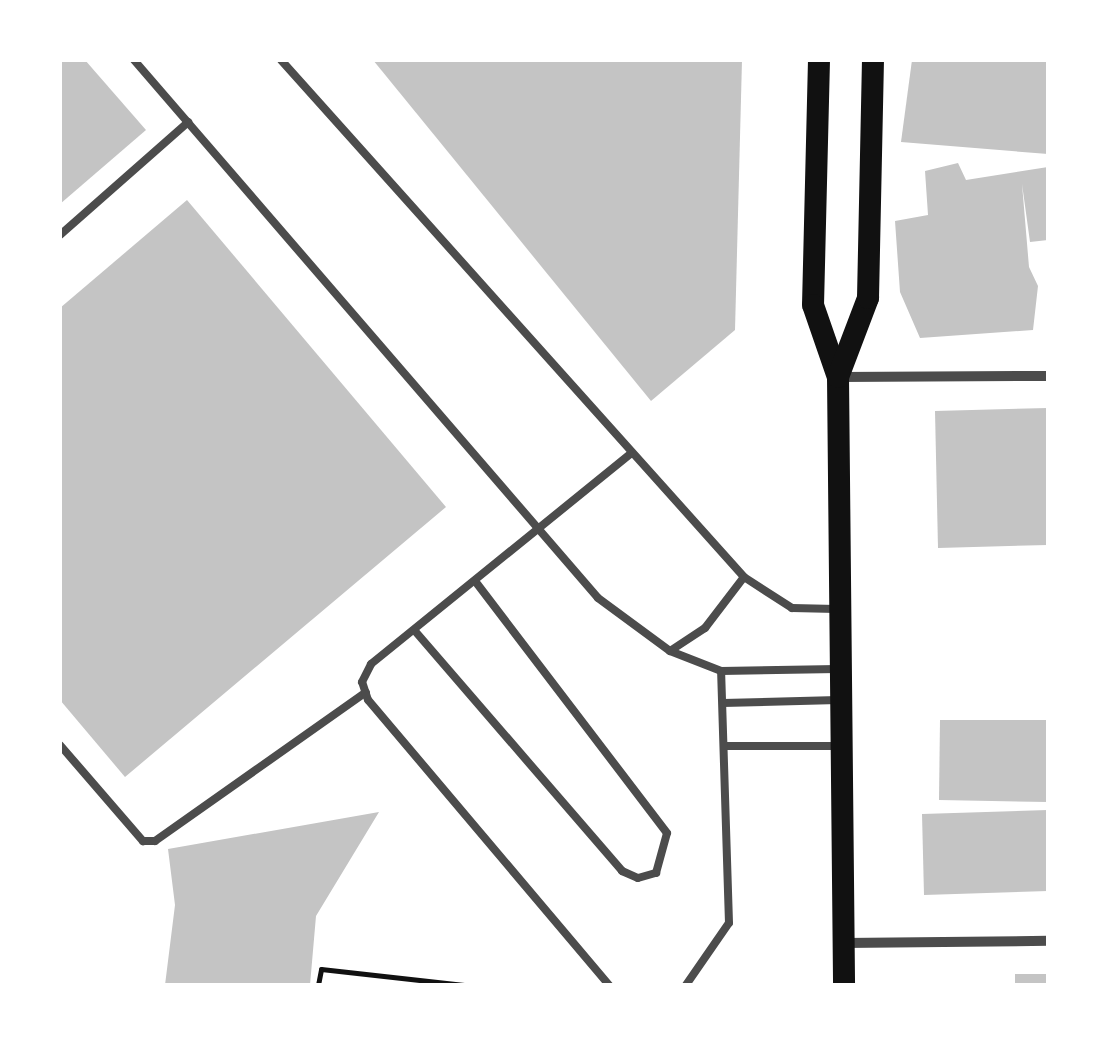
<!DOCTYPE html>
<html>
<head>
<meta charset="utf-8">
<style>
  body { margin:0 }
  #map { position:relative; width:1108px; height:1045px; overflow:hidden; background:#fff; font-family:"Sofia Sans Condensed",sans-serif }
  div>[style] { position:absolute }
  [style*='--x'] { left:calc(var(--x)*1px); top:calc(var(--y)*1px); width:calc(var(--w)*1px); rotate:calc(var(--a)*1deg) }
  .building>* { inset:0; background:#c4c4c4 }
  .path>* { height:5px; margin:-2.5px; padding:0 2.5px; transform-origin:2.5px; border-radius:2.5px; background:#111 }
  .service>* { height:8px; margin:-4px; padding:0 4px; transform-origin:4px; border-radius:4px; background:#4c4c4c }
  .minor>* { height:10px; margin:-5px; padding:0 5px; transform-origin:5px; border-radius:5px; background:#4c4c4c }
  .primary>* { height:22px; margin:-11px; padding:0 11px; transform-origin:11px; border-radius:11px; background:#111 }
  span { translate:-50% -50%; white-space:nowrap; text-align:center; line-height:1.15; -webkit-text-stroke:10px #fff; paint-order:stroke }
  .frame { position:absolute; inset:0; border:62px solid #fff; pointer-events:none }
</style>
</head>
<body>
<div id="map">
  <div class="building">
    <div style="clip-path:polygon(60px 60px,85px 60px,146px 130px,60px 204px)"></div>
    <div style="clip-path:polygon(373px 60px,742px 60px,735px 330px,651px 401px)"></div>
    <div style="clip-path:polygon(912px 60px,1048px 60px,1048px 154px,901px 142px)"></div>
    <div style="clip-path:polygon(958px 163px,966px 180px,1048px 167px,1048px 240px,1030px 242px,1022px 184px,1029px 267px,1038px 286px,1033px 330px,920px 338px,900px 292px,895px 221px,928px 215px,925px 171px)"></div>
    <div style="clip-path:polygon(187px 200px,446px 507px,125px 777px,60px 700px,60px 308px)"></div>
    <div style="clip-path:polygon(1048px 408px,1048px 545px,938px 548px,935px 411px)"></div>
    <div style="clip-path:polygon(940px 720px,1048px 720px,1048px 802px,939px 800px)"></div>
    <div style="clip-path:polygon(1048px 810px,1048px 891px,924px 895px,922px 814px)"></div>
    <div style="clip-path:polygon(379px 812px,316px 916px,310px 985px,165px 985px,175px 905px,168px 849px)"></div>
    <div style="clip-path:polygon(1015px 974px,1048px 974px,1048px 985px,1015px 985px)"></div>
  </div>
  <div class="path">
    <div style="--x:318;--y:985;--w:16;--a:-79"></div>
    <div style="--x:321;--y:969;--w:144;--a:6.4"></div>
  </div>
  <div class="service">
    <div style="--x:134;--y:60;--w:710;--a:49.22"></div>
    <div style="--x:598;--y:598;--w:89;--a:36.4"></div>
    <div style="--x:670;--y:651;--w:55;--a:21.4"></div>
    <div style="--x:721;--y:671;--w:116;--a:-1"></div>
    <div style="--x:281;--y:60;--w:694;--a:48.15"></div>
    <div style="--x:744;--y:577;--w:57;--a:32.9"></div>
    <div style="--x:792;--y:608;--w:44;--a:1.3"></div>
    <div style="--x:60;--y:235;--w:171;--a:-41.4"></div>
    <div style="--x:415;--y:631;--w:317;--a:49.2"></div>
    <div style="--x:622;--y:871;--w:17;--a:24"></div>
    <div style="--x:638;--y:878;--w:19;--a:-16"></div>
    <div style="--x:656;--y:873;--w:41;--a:-74.6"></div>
    <div style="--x:667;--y:833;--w:313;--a:-127.3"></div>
    <div style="--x:670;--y:651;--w:42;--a:-33.3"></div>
    <div style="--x:705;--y:628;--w:64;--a:-52.6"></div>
    <div style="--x:723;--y:703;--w:115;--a:-1.5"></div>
    <div style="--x:60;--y:745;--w:127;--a:49.2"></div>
    <div style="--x:143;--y:841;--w:12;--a:0"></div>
    <div style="--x:155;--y:841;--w:258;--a:-35.2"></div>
    <div style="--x:725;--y:746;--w:115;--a:0"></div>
    <div style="--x:609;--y:985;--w:373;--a:-130.2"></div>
    <div style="--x:368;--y:700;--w:19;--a:-108"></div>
    <div style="--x:362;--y:682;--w:20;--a:-63"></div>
    <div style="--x:371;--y:664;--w:333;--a:-39"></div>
    <div style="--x:686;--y:985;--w:75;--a:-55.3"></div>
    <div style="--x:729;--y:923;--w:252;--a:-91.8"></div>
  </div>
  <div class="minor">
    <div style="--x:839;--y:377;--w:209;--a:-0.3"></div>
    <div style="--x:844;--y:943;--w:204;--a:-0.6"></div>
  </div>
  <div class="primary">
    <div style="--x:819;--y:60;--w:245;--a:91.4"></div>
    <div style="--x:813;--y:305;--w:76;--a:70.9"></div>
    <div style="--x:838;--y:377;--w:608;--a:89.43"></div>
    <div style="--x:838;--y:377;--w:85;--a:-69.2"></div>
    <div style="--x:868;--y:298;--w:238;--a:-88.8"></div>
  </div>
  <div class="frame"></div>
</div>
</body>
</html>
